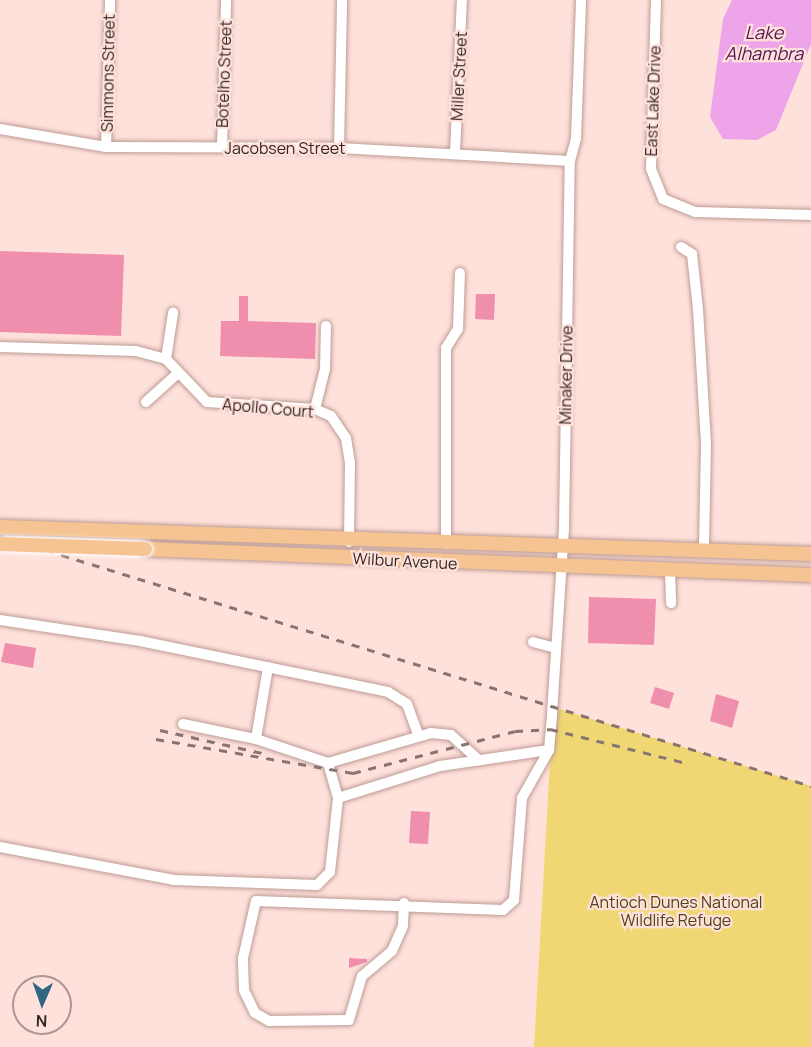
<!DOCTYPE html>
<html>
<head>
<meta charset="utf-8">
<style>
  body { margin:0 }
  #map { position:relative; width:811px; height:1047px; overflow:hidden; background:#ffe1db; font-family:Manrope,sans-serif }
  div>[style] { position:absolute }
  [style*='--x'] { left:calc(var(--x)*1px); top:calc(var(--y)*1px); width:calc(var(--w)*1px); rotate:calc(var(--a)*1deg) }
  .green>* { inset:0; background:#f0d774 }
  .water>* { inset:0; background:#eda4e9 }
  .building>* { inset:0; background:#f08ead }
  .roads { filter:drop-shadow(0 0 2px #be9c95) drop-shadow(0 0 2px #be9c95) }
  .minor>* { height:10px; margin:-5px; padding:0 5px; transform-origin:5px; border-radius:5px; background:#fff }
  .major>* { height:14px; margin:-7px; padding:0 7px; transform-origin:7px; border-radius:7px; background:#f5c492 }
  .rail>* { height:3px; margin-top:-1.5px; transform-origin:0; background:repeating-linear-gradient(90deg,#887470 0 8px,transparent 0 16px) }
  .bridges { filter:drop-shadow(0 0 2px #fff) drop-shadow(0 0 2px #fff) }
  .major-bridge>* { height:14px; margin:-7px; padding:0 7px; transform-origin:7px; border-radius:7px; background:#f5c492 }
  span { translate:-50% -50%; white-space:nowrap; text-align:center; line-height:1.15; -webkit-text-stroke:4.5px #ffe1db; paint-order:stroke }
  .street-label { font-size:16px; color:#332623 }
  .park-label { font-size:16px; color:#4e4319 }
  .water-label { font-size:18px; color:#531352; font-style:italic }
  .north { position:absolute; left:12px; top:975px; width:60px; height:60px; box-sizing:border-box; background:#ffe1db; border:2px solid #ad9691; border-radius:50%; rotate:182deg; font-size:16px; font-weight:700; line-height:24px; text-align:center; color:#332623 }
  .north::after { content:''; display:block; margin:auto; width:21px; height:27px; background:#316782; clip-path:polygon(50% 0,100% 100%,50% 72%,0 100%) }
</style>
</head>
<body>
<div id="map">
  <div class="green">
    <div style="clip-path:polygon(553px 707px,811px 786px,811px 1047px,534px 1047px)"></div>
  </div>
  <div class="water">
    <div style="clip-path:polygon(732px 0,811px 0,811px 44px,776px 130px,757px 140px,723px 139px,710px 117px,723px 19px)"></div>
  </div>
  <div class="building">
    <div style="clip-path:polygon(0 251px,124px 255px,121px 336px,0 332px)"></div>
    <div style="clip-path:polygon(476px 294px,495px 294px,494px 320px,475px 319px)"></div>
    <div style="clip-path:polygon(239px 296px,248px 296px,248px 321px,316px 323px,315px 359px,220px 356px,221px 321px,239px 321px)"></div>
    <div style="clip-path:polygon(589px 597px,656px 599px,654px 645px,588px 643px)"></div>
    <div style="clip-path:polygon(5px 643px,36px 648px,33px 668px,1px 662px)"></div>
    <div style="clip-path:polygon(655px 687px,674px 693px,669px 709px,650px 703px)"></div>
    <div style="clip-path:polygon(716px 694px,739px 701px,732px 728px,710px 721px)"></div>
    <div style="clip-path:polygon(411px 811px,430px 812px,428px 844px,409px 843px)"></div>
    <div style="clip-path:polygon(349px 958px,367px 959px,367px 962px,349px 968px)"></div>
  </div>
  <div class="roads">
    <div class="minor">
      <div style="--x:656;--y:0;--w:169;--a:91.7"></div>
      <div style="--x:651;--y:169;--w:32;--a:68"></div>
      <div style="--x:663;--y:199;--w:35;--a:22"></div>
      <div style="--x:695;--y:212;--w:116;--a:1.5"></div>
      <div style="--x:0;--y:129;--w:108;--a:9.6"></div>
      <div style="--x:106;--y:147;--w:233;--a:0.2"></div>
      <div style="--x:339;--y:148;--w:231;--a:3.2"></div>
      <div style="--x:106;--y:147;--w:147;--a:-88.4"></div>
      <div style="--x:222;--y:147;--w:147;--a:-88.4"></div>
      <div style="--x:339;--y:148;--w:148;--a:-88.8"></div>
      <div style="--x:455;--y:152;--w:152;--a:-87.4"></div>
      <div style="--x:681;--y:247;--w:13;--a:32"></div>
      <div style="--x:692;--y:254;--w:55;--a:83.8"></div>
      <div style="--x:698;--y:309;--w:134;--a:86.6"></div>
      <div style="--x:706;--y:443;--w:107;--a:91.1"></div>
      <div style="--x:0;--y:347;--w:136;--a:1.7"></div>
      <div style="--x:136;--y:351;--w:31;--a:15"></div>
      <div style="--x:166;--y:359;--w:59;--a:46.4"></div>
      <div style="--x:207;--y:402;--w:108;--a:3.7"></div>
      <div style="--x:315;--y:409;--w:17;--a:24"></div>
      <div style="--x:331;--y:416;--w:27;--a:56"></div>
      <div style="--x:346;--y:438;--w:24;--a:81"></div>
      <div style="--x:350;--y:462;--w:80;--a:90.7"></div>
      <div style="--x:166;--y:359;--w:47;--a:-81.3"></div>
      <div style="--x:146;--y:402;--w:42;--a:-42.1"></div>
      <div style="--x:315;--y:409;--w:41;--a:-76"></div>
      <div style="--x:325;--y:369;--w:43;--a:-88.7"></div>
      <div style="--x:446;--y:544;--w:196;--a:-90"></div>
      <div style="--x:446;--y:348;--w:22;--a:-58"></div>
      <div style="--x:458;--y:329;--w:56;--a:-88"></div>
      <div style="--x:670;--y:571;--w:32;--a:88"></div>
      <div style="--x:0;--y:620;--w:142;--a:8.5"></div>
      <div style="--x:140;--y:641;--w:253;--a:11.6"></div>
      <div style="--x:388;--y:692;--w:22;--a:32"></div>
      <div style="--x:407;--y:704;--w:32;--a:70"></div>
      <div style="--x:533;--y:642;--w:24;--a:15"></div>
      <div style="--x:268;--y:667;--w:73;--a:99.5"></div>
      <div style="--x:256;--y:739;--w:76;--a:18.4"></div>
      <div style="--x:328;--y:763;--w:36;--a:74"></div>
      <div style="--x:183;--y:724;--w:75;--a:11.6"></div>
      <div style="--x:328;--y:763;--w:107;--a:-16.2"></div>
      <div style="--x:431;--y:733;--w:20;--a:6"></div>
      <div style="--x:451;--y:735;--w:38;--a:42"></div>
      <div style="--x:0;--y:847;--w:177;--a:10.7"></div>
      <div style="--x:174;--y:880;--w:143;--a:2"></div>
      <div style="--x:317;--y:885;--w:18;--a:-45"></div>
      <div style="--x:330;--y:872;--w:74;--a:-83.8"></div>
      <div style="--x:338;--y:798;--w:107;--a:-17.4"></div>
      <div style="--x:440;--y:766;--w:110;--a:-8.4"></div>
      <div style="--x:403;--y:924;--w:21;--a:-87"></div>
      <div style="--x:403;--y:926;--w:27;--a:114"></div>
      <div style="--x:392;--y:951;--w:39;--a:140"></div>
      <div style="--x:362;--y:976;--w:46;--a:106.5"></div>
      <div style="--x:349;--y:1020;--w:80;--a:179.3"></div>
      <div style="--x:269;--y:1021;--w:16;--a:-150"></div>
      <div style="--x:255;--y:1013;--w:25;--a:-116"></div>
      <div style="--x:244;--y:990;--w:32;--a:-92"></div>
      <div style="--x:243;--y:958;--w:58;--a:-77.2"></div>
      <div style="--x:256;--y:901;--w:247;--a:2.1"></div>
      <div style="--x:503;--y:910;--w:15;--a:-42"></div>
      <div style="--x:514;--y:900;--w:102;--a:-85.5"></div>
      <div style="--x:522;--y:798;--w:55;--a:-60.6"></div>
      <div style="--x:549;--y:750;--w:36;--a:-85"></div>
      <div style="--x:552;--y:714;--w:187;--a:-86.3"></div>
      <div style="--x:564;--y:527;--w:366;--a:-89.1"></div>
      <div style="--x:570;--y:161;--w:24;--a:-75"></div>
      <div style="--x:576;--y:138;--w:138;--a:-87.9"></div>
    </div>
    <div class="major">
      <div style="--x:0;--y:527;--w:811;--a:1.91"></div>
      <div style="--x:145;--y:549;--w:667;--a:2.24"></div>
    </div>
  </div>
  <div class="rail">
    <div style="--x:0;--y:536;--w:849;--a:17.13"></div>
    <div style="--x:160;--y:730;--w:105;--a:12.7"></div>
    <div style="--x:156;--y:739;--w:200;--a:9.8"></div>
    <div style="--x:353;--y:773;--w:167;--a:-14.5"></div>
    <div style="--x:515;--y:731;--w:35;--a:-3"></div>
    <div style="--x:550;--y:729;--w:144;--a:14"></div>
  </div>
  <div class="bridges">
    <div class="major-bridge">
      <div style="--x:0;--y:544;--w:145;--a:2"></div>
    </div>
  </div>
  <div class="street-label">
    <span style="left:108px;top:73px;rotate:-89deg">Simmons Street</span>
    <span style="left:224px;top:74px;rotate:-88deg">Botelho Street</span>
    <span style="left:459px;top:76px;rotate:-87deg">Miller Street</span>
    <span style="left:653px;top:101px;rotate:-88deg">East Lake Drive</span>
    <span style="left:285px;top:148px">Jacobsen Street</span>
    <span style="left:566px;top:375px;rotate:-89deg">Minaker Drive</span>
    <span style="left:268px;top:408px;rotate:5deg">Apollo Court</span>
    <span style="left:405px;top:561px;rotate:3deg">Wilbur Avenue</span>
  </div>
  <div class="park-label">
    <span style="left:676px;top:911px">Antioch Dunes National<br>Wildlife Refuge</span>
  </div>
  <div class="water-label">
    <span style="left:764px;top:43px">Lake<br>Alhambra</span>
  </div>
  <div class="north">N</div>
</div>
</body>
</html>
